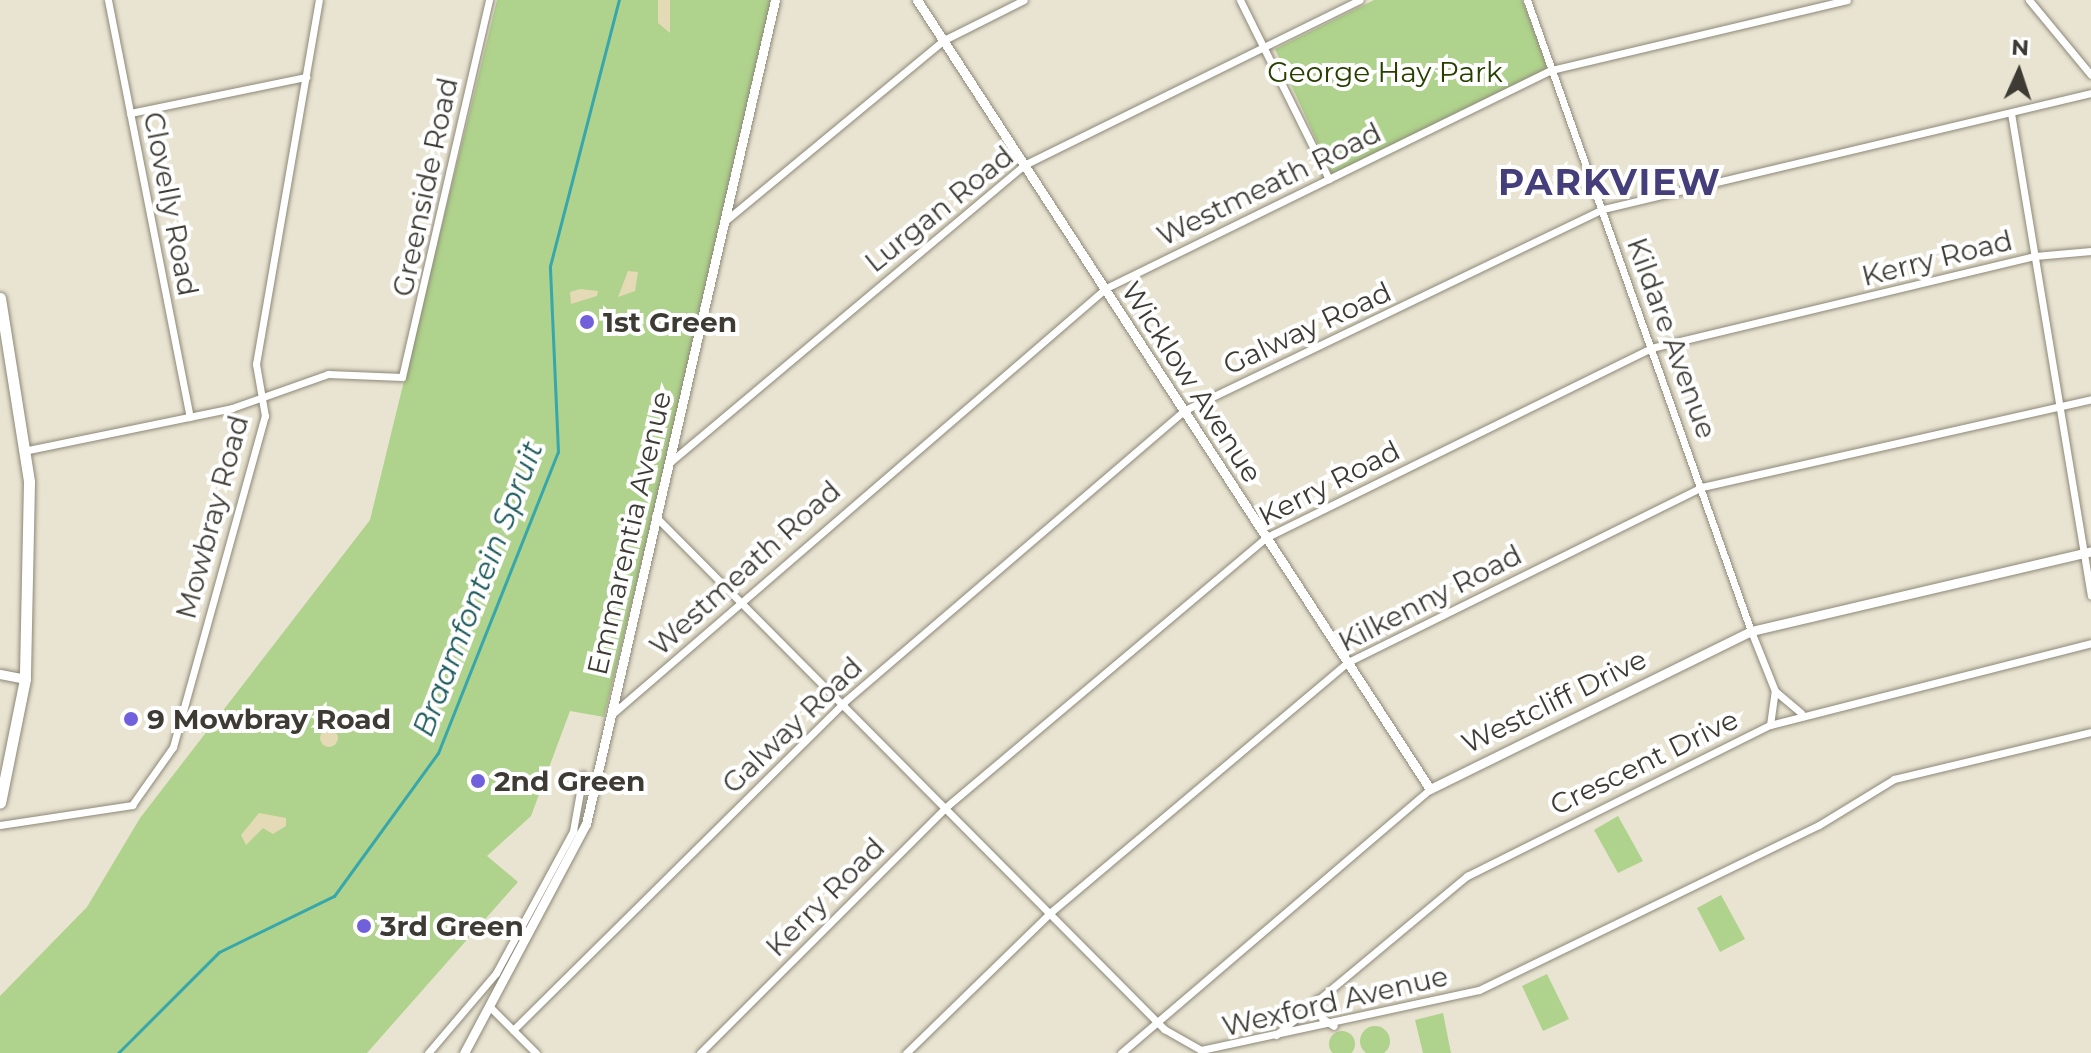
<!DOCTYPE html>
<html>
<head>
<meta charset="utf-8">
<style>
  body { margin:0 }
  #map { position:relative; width:2091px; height:1053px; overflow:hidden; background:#e9e4d2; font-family:Montserrat,sans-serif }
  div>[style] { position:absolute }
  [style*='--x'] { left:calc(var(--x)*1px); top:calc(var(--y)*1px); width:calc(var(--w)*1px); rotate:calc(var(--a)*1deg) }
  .green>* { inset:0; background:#afd28c }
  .round { border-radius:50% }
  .sand>* { inset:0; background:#e4dab5 }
  .stream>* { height:3px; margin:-1.5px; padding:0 1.5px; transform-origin:1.5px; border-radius:1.5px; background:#38a7ab }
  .roads { filter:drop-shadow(0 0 2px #8d8878) drop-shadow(0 0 2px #8d8878) }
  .minor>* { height:7px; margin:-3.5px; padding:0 3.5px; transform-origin:3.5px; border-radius:3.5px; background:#fff }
  .tertiary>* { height:9px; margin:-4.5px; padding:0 4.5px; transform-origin:4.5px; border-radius:4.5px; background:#fff }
  .secondary>* { height:11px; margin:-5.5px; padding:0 5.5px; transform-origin:5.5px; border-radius:5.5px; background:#fff }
  .dots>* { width:22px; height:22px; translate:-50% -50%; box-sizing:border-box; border:4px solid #fff; border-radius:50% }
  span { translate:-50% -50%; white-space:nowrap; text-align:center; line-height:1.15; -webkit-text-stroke:8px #fff; paint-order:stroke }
  .park-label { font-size:28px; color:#274000 }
  .street-label { font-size:28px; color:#3d3b34 }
  .poi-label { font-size:28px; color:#3d3b34; font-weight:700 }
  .left { translate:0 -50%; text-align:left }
  .water-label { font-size:30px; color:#1e5a5c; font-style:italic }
  .district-label { font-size:36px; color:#443e7b; font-weight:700; letter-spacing:2px }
  .north { position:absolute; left:1979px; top:32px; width:80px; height:80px; -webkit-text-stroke:6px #fff; paint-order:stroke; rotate:3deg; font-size:22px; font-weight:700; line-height:32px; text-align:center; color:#3d3b34 }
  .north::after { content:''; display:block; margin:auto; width:28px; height:36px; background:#3d3b34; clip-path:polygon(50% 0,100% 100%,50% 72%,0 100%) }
</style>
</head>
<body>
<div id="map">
  <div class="green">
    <div style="clip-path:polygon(497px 0,778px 0,604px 717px,570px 711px,531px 816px,487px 856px,518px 882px,367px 1053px,0 1053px,0 996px,87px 907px,140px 818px,370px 520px)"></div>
    <div style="clip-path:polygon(1374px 0,1522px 0,1550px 69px,1332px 175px,1275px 49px)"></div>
    <div style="clip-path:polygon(1618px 816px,1643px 861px,1618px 873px,1594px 830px)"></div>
    <div style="clip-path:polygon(1721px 895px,1745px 939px,1720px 952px,1697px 908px)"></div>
    <div style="clip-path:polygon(1547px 974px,1569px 1019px,1543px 1031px,1522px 986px)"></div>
    <div style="clip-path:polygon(1443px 1013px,1451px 1053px,1423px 1053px,1415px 1020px)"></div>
    <div class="round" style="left:1360px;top:1026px;width:30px;height:30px"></div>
    <div class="round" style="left:1329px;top:1031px;width:26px;height:26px"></div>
  </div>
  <div class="sand">
    <div style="clip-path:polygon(658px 0,670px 0,670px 33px,658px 23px)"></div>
    <div style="clip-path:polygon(628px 271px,638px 272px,635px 291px,618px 297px)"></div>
    <div style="clip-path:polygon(580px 289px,598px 291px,597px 296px,571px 304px,570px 292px)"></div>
    <div class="round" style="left:320px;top:729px;width:18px;height:18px"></div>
    <div style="clip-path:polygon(259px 813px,286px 818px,286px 826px,273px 834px,263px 828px,246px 845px,241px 835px)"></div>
  </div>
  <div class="stream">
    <div style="--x:118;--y:1053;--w:143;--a:-45"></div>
    <div style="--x:219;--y:952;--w:128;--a:-26"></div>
    <div style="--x:334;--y:896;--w:177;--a:-54"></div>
    <div style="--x:438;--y:753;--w:324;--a:-68.3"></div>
    <div style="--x:558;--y:452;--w:186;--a:-92.5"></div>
    <div style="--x:550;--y:266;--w:275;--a:-75.5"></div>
  </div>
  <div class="roads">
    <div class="minor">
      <div style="--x:108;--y:0;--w:425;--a:78.9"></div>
      <div style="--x:1240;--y:0;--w:200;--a:63.6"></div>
      <div style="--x:1527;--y:0;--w:670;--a:70.46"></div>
      <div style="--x:1751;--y:631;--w:65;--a:68.2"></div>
      <div style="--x:1775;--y:691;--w:34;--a:40"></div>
      <div style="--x:2029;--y:0;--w:97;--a:50.4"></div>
      <div style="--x:130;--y:113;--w:180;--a:-11.6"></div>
      <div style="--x:2011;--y:113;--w:489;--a:80.6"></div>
      <div style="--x:725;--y:221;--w:284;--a:-39.6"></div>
      <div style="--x:944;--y:40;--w:89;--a:-26.6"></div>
      <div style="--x:28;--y:450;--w:208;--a:-11.6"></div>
      <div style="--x:232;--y:408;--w:102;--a:-19.5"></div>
      <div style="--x:328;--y:374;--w:74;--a:2.3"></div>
      <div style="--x:402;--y:377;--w:387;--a:-77"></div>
      <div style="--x:669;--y:463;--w:463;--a:-40"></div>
      <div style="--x:1024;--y:165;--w:374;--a:-26.2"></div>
      <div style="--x:655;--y:516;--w:723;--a:45.22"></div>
      <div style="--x:1164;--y:1029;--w:43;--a:29.6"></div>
      <div style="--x:1201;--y:1050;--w:284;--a:-12.2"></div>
      <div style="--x:1479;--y:990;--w:378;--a:-25.9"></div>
      <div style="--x:1819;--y:825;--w:88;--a:-31.5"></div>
      <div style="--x:1894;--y:779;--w:203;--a:-13.4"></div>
      <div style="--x:611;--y:715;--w:654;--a:-40.78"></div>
      <div style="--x:1106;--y:288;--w:496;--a:-26.1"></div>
      <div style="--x:1551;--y:70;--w:304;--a:-13.3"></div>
      <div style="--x:1770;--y:725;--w:34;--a:-82"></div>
      <div style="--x:0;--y:825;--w:134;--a:-8.6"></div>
      <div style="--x:132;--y:805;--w:71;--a:-54.7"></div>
      <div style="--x:173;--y:747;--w:344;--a:-74.5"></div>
      <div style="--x:265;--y:416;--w:53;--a:-99.8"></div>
      <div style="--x:256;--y:364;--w:369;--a:-80.2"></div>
      <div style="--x:1317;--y:999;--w:20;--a:75"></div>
      <div style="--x:1322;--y:1018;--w:14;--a:34"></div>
      <div style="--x:490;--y:1007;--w:65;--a:45"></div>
      <div style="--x:513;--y:1030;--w:466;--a:-44.7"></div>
      <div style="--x:844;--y:702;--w:449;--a:-40.6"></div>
      <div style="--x:1185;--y:410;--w:464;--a:-25.7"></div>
      <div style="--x:1603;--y:209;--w:502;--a:-13.37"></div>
      <div style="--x:1276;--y:1035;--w:249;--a:-39.8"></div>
      <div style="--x:1467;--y:876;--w:339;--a:-26.5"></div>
      <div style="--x:1770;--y:725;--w:331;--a:-14.3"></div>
      <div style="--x:428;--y:1053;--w:105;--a:-49.6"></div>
      <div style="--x:496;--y:973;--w:162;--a:-61.5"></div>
      <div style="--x:573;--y:831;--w:57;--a:-79.9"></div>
      <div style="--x:700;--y:1053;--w:348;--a:-45"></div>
      <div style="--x:946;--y:807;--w:419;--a:-40.1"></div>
      <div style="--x:1267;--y:537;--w:428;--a:-26.2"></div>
      <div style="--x:1651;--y:348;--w:395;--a:-13.5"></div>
      <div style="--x:2035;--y:256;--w:56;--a:-5.1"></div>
      <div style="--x:906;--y:1053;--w:202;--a:-44.2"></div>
      <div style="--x:1051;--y:912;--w:388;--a:-40.1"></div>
      <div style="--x:1348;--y:662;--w:395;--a:-26.3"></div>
      <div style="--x:1702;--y:487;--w:399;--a:-12.7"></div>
      <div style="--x:1121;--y:1053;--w:406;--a:-40.5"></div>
    </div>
    <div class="tertiary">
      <div style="--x:917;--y:0;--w:941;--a:56.97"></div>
      <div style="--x:1430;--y:789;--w:358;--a:-26.2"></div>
      <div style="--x:1751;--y:631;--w:349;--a:-13.2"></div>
      <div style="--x:0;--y:674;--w:25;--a:11"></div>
      <div style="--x:464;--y:1053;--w:259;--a:-62"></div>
      <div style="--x:586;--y:824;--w:845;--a:-77.08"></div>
    </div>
    <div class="secondary">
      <div style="--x:0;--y:298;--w:186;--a:81"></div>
      <div style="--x:29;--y:482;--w:197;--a:91.2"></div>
      <div style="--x:25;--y:679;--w:126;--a:101.4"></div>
    </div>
  </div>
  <div class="dots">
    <div style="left:587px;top:322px;background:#7160db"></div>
    <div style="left:131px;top:719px;background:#7160db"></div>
    <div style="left:478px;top:781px;background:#7160db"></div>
    <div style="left:364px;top:926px;background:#7160db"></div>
  </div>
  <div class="park-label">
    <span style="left:1385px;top:72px">George Hay Park</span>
  </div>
  <div class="street-label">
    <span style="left:1269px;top:184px;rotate:-26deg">Westmeath Road</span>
    <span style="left:425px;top:187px;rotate:-78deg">Greenside Road</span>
    <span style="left:171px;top:204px;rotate:79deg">Clovelly Road</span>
    <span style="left:939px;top:209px;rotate:-39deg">Lurgan Road</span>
    <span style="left:1937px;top:258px;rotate:-14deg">Kerry Road</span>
    <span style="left:1307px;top:328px;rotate:-25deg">Galway Road</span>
    <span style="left:1672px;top:338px;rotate:70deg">Kildare Avenue</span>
    <span style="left:1192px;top:382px;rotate:57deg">Wicklow Avenue</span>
    <span style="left:1329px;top:483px;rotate:-27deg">Kerry Road</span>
    <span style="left:212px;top:517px;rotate:-75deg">Mowbray Road</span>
    <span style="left:629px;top:533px;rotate:-77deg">Emmarentia Avenue</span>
    <span style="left:745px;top:568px;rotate:-42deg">Westmeath Road</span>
    <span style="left:1430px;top:598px;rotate:-27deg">Kilkenny Road</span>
    <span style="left:1554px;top:701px;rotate:-26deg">Westcliff Drive</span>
    <span style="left:792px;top:725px;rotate:-44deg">Galway Road</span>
    <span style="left:1644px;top:762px;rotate:-26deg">Crescent Drive</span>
    <span style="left:825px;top:897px;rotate:-45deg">Kerry Road</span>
    <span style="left:1335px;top:1001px;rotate:-13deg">Wexford Avenue</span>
  </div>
  <div class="poi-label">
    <span class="left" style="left:603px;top:322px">1st Green</span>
    <span class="left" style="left:147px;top:719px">9 Mowbray Road</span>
    <span class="left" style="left:494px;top:781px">2nd Green</span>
    <span class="left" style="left:380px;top:926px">3rd Green</span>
  </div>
  <div class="water-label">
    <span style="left:478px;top:589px;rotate:-69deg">Braamfontein Spruit</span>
  </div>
  <div class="district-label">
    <span style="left:1610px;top:183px">PARKVIEW</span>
  </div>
  <div class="north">N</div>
</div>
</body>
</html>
